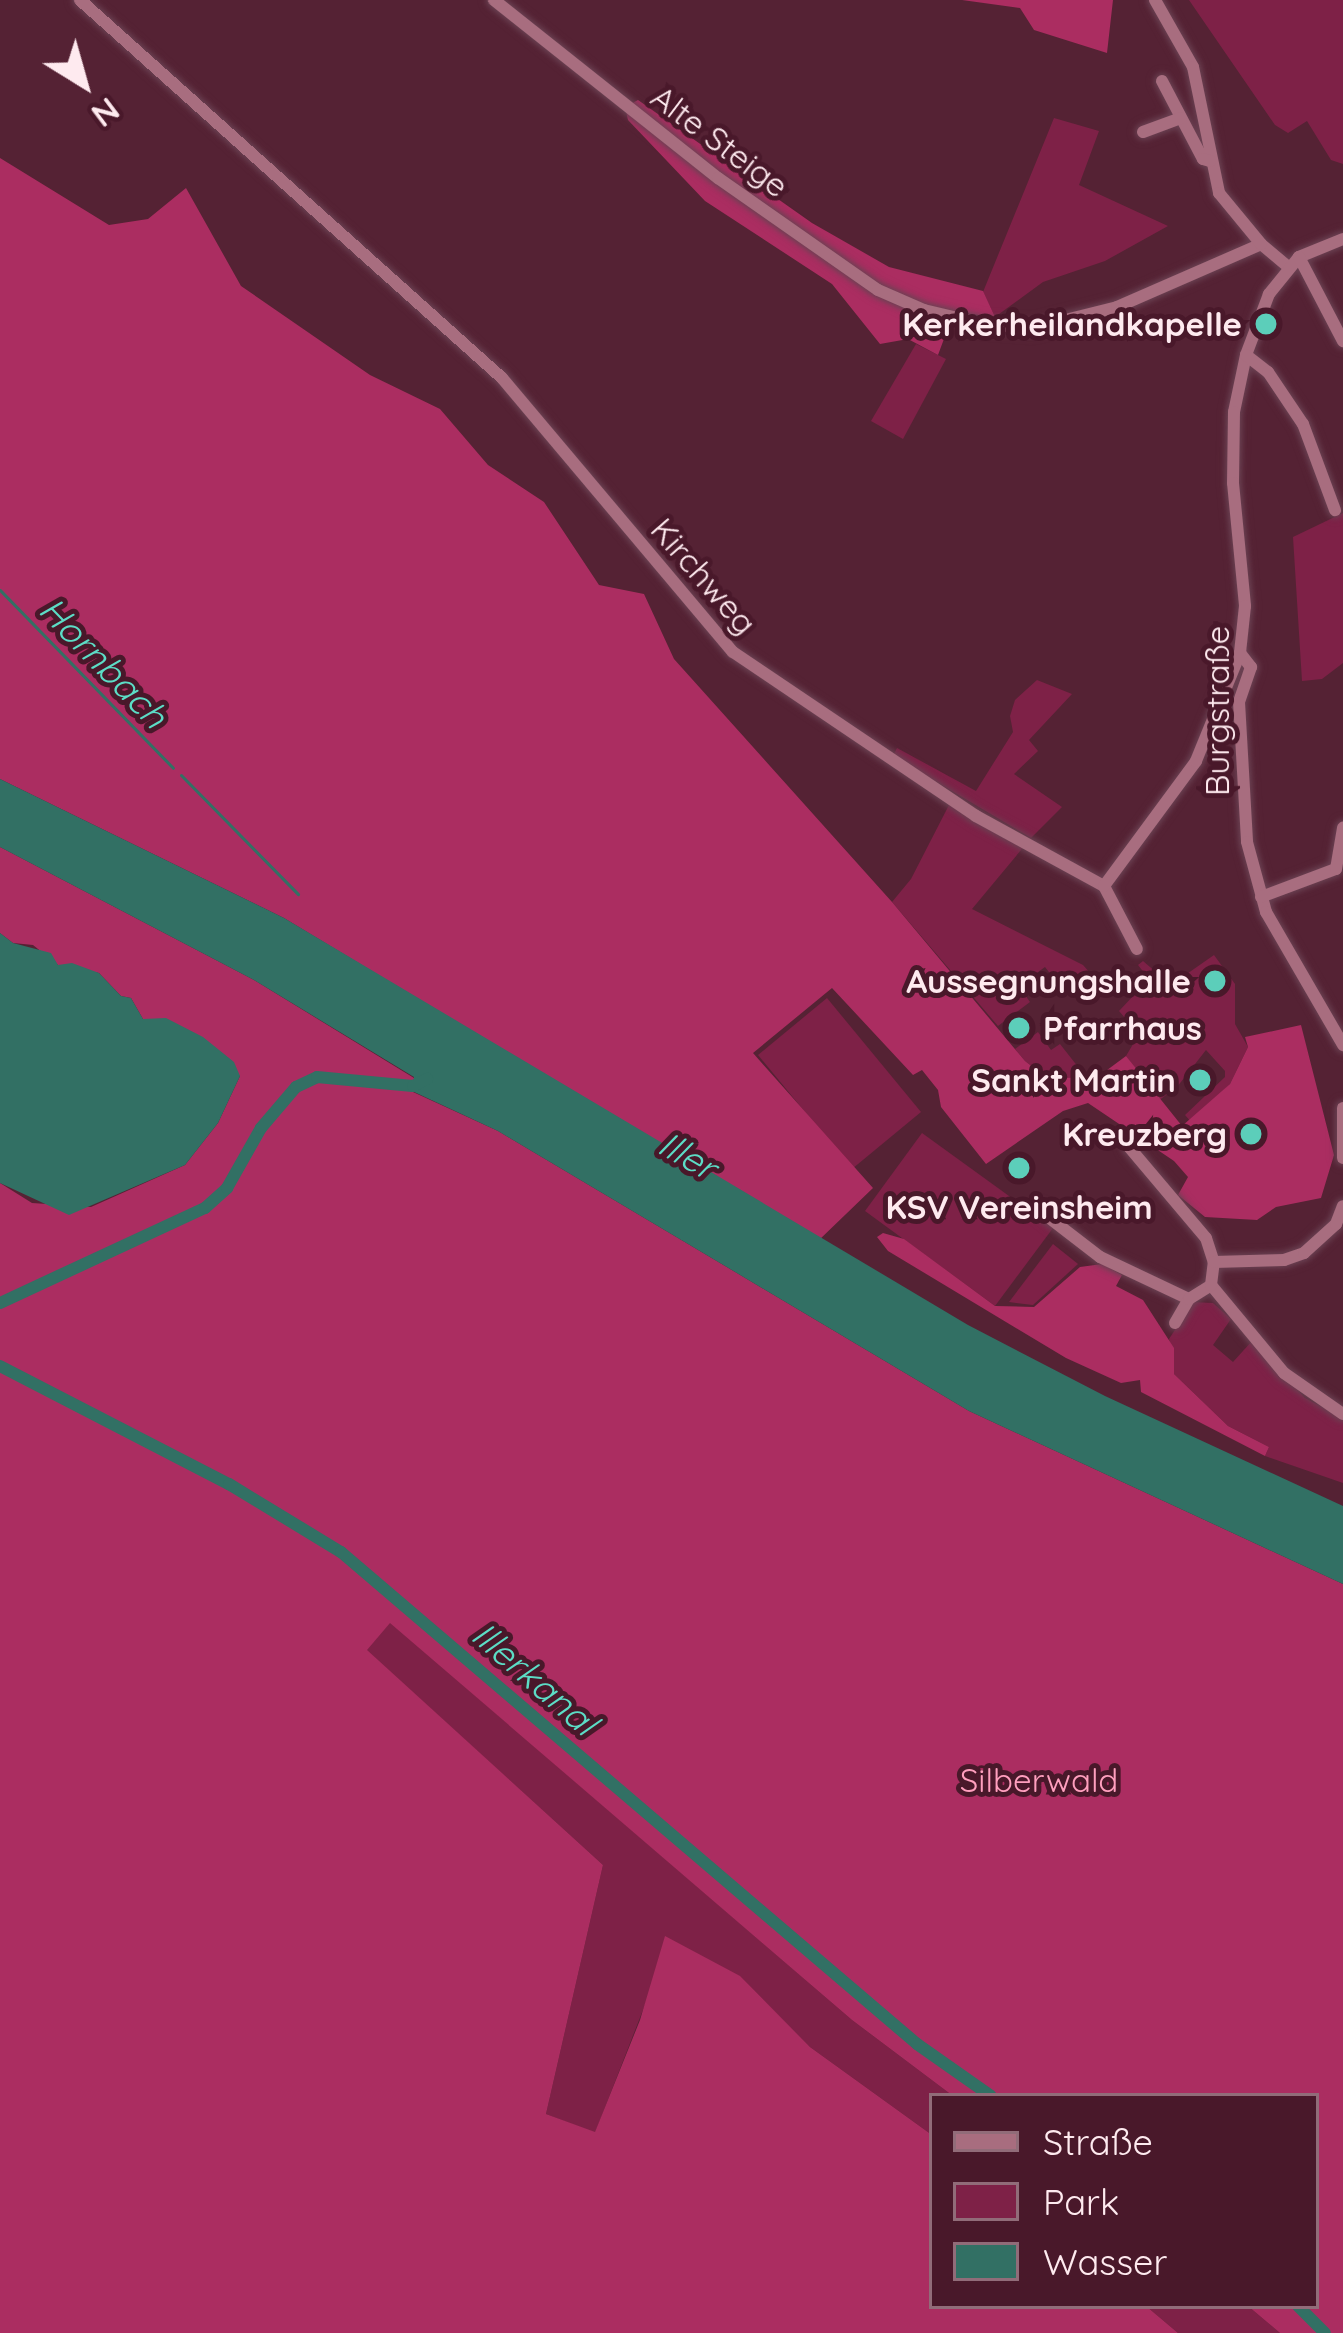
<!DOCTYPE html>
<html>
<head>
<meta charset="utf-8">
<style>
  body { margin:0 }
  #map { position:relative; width:1343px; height:2333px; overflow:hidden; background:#552234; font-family:Quicksand,sans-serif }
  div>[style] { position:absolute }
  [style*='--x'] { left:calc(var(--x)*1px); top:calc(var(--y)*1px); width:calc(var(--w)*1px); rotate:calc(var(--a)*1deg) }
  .green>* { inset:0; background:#7e2147 }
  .forest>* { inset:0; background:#ab2d61 }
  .water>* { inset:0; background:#327064 }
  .stream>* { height:3px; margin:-1.5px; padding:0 1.5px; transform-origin:1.5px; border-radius:1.5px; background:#327064 }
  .canal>* { height:12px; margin:-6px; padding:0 6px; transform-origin:6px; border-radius:6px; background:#327064 }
  .roads { filter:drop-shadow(0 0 3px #6b4253) drop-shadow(0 0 3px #6b4253) }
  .street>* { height:12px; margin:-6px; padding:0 6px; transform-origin:6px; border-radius:6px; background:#a86d7f }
  .dots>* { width:33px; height:33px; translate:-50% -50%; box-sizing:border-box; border:6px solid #49182a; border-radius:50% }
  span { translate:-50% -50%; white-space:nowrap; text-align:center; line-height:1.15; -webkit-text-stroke:10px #49182a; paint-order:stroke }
  .street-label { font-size:33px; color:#feeaef }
  .poi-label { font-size:33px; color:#feeaef; font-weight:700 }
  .right { translate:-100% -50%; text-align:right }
  .left { translate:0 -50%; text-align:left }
  .park-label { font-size:33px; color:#ff9fbe }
  .water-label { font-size:36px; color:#5cddc6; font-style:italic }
  .legend { position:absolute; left:929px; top:2093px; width:390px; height:216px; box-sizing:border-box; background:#49182a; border:3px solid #916c79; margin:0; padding:15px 21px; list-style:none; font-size:36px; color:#feeaef }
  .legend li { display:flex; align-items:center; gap:24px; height:60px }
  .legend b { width:60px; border:3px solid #916c79 }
  .north { position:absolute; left:24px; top:24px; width:120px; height:120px; -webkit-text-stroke:9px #49182a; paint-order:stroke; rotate:143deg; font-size:33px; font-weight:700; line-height:48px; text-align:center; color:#feeaef }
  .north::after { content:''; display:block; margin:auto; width:42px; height:54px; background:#feeaef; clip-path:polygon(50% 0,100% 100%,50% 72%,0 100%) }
</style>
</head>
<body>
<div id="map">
  <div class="green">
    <div style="clip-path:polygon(1189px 0,1343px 0,1343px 164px,1331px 160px,1307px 121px,1288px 133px,1275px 125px)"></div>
    <div style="clip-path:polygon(1054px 118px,1099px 131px,1079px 185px,1168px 226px,1105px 261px,1043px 282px,995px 317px,983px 292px)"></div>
    <div style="clip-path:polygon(916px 344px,946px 359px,903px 439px,871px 421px)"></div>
    <div style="clip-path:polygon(1343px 513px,1343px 663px,1322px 679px,1302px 681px,1293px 537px)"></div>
    <div style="clip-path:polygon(1037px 680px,1072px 694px,1029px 740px,1038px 751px,1014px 774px,1062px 807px,1031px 838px,893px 756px,897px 748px,976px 791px,1013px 732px,1010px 716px,1015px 700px)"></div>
    <div style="clip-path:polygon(949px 805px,1026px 844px,972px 909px,1083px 965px,1099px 983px,1091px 994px,1059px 985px,1045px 967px,1019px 986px,1030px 1002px,998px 1026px,892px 902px,911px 879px)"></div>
    <div style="clip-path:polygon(1214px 955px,1235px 984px,1235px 1024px,1248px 1047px,1230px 1084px,1192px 1123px,1185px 1115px,1225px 1077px,1225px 1071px,1206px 1050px,1177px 1087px,1158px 1101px,1126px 1056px,1139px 1034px,1119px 1011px,1149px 979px,1138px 965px,1143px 961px,1171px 985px)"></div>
    <div style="clip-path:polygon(827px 998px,921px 1112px,852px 1169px,758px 1055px)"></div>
    <div style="clip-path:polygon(1038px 1032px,1051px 1050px,1060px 1044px,1086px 1077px,1048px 1079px,1025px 1061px,1015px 1049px)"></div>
    <div style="clip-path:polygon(922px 1133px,1053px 1228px,995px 1306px,865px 1211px)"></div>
    <div style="clip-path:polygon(1053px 1244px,1078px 1264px,1033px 1305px,1009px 1302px)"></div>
    <div style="clip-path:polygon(1193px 1302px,1213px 1303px,1231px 1319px,1213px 1345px,1233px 1362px,1252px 1341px,1305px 1398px,1343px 1418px,1343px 1483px,1265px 1456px,1269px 1447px,1228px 1426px,1174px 1374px,1169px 1339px)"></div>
    <div style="clip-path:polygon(390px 1622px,852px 2020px,953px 2096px,932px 2096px,932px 2135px,810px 2047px,739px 1976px,648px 1997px,595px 2133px,546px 2114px,603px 1865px,366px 1650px)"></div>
    <div style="clip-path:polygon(1146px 2306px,1248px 2306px,1280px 2333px,1178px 2333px)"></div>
  </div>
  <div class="forest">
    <div style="clip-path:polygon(962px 0,1113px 0,1107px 53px,1034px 30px,1020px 8px)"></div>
    <div style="clip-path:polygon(638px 100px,812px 223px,889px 267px,983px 291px,995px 317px,954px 312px,938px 355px,908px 339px,880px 344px,832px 284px,705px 201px,628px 120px,625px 107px)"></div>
    <div style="clip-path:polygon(0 158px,109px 225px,148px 219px,186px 188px,241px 286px,370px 375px,440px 409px,488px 465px,544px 502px,599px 585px,644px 594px,674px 659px,892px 902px,1025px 1061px,1048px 1079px,1099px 1076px,1126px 1056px,1182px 1126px,1230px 1084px,1248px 1047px,1245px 1037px,1301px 1025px,1334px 1155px,1321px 1198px,1276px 1207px,1257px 1220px,1205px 1217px,1178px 1195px,1188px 1177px,1174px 1161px,1088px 1103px,1063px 1111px,986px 1164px,941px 1107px,938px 1090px,922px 1070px,913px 1075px,832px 988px,753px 1053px,873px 1188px,818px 1241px,284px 918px,0 779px)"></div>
    <div style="clip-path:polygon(0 847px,254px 980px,414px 1078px,413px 1092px,498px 1131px,969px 1411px,1343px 1584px,1343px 2333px,1280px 2333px,1248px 2306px,1316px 2306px,1316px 2096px,953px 2096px,852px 2020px,390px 1623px,367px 1650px,603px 1865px,546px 2114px,595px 2132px,640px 2020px,665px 1936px,740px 1976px,810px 2047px,932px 2135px,932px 2306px,1146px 2306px,1178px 2333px,0 2333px,0 1183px,32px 1203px,91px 1207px,185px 1165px,218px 1123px,240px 1076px,158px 1022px,143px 1019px,131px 998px,121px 996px,99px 973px,58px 965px,33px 945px,13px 943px,0 933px)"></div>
    <div style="clip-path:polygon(883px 1233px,904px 1239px,995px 1306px,1034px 1307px,1080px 1267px,1102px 1264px,1122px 1275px,1116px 1286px,1143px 1300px,1174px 1348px,1174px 1374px,1228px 1426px,1269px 1447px,1265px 1456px,1141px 1392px,1140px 1380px,1121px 1383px,1066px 1358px,888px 1251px,877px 1237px)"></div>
  </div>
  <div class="water">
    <div style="clip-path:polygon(0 779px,284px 918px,968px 1325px,1105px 1396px,1343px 1506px,1343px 1584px,969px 1411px,498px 1131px,412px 1091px,414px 1077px,254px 980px,0 847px)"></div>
    <div style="clip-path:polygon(0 933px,13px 943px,51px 953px,58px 965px,72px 963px,99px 973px,121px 996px,131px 998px,143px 1019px,166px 1018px,203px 1037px,234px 1062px,240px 1076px,218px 1123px,185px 1165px,69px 1215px,0 1183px)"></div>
  </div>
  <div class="stream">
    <div style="--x:0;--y:590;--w:248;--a:45.8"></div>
    <div style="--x:181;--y:775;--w:167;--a:45.5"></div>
  </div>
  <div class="canal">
    <div style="--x:0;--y:1303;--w:226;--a:-24.9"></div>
    <div style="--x:205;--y:1208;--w:30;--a:-42"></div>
    <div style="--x:227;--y:1188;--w:69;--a:-60.5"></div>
    <div style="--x:261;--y:1128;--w:54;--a:-49.5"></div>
    <div style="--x:296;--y:1087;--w:23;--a:-25"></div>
    <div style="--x:317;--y:1077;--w:96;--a:5.4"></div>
    <div style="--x:413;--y:1086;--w:16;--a:-27"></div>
    <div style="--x:0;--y:1366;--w:258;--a:27.3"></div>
    <div style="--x:229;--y:1484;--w:131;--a:31.3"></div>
    <div style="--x:341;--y:1552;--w:758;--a:40.5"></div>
    <div style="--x:917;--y:2044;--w:90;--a:35.1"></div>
    <div style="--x:1298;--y:2306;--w:38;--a:45"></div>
  </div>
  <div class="roads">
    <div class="street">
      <div style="--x:80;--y:0;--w:567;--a:41.85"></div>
      <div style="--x:502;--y:378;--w:358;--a:49.9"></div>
      <div style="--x:733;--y:652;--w:293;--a:34"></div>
      <div style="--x:976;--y:816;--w:146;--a:28.7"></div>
      <div style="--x:1104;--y:886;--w:71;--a:62.4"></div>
      <div style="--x:494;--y:0;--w:286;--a:38.5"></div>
      <div style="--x:718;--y:178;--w:195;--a:35"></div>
      <div style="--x:878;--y:290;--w:50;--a:23.5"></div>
      <div style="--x:924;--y:310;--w:61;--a:13.3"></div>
      <div style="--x:983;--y:324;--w:50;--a:4.6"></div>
      <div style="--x:1033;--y:328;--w:87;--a:-14"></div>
      <div style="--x:1117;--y:307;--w:157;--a:-23.6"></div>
      <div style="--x:1261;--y:244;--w:35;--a:40"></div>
      <div style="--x:1155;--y:0;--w:77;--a:60.4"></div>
      <div style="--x:1193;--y:67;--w:129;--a:78.3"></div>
      <div style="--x:1219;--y:193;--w:66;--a:50.5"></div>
      <div style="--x:1162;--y:81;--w:88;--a:62.3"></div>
      <div style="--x:1203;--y:159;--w:7;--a:16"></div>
      <div style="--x:1143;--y:132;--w:40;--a:-20.2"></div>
      <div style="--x:1343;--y:239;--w:48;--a:157.8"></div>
      <div style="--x:1299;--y:257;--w:48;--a:129"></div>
      <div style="--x:1269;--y:294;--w:65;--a:110.7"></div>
      <div style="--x:1246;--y:355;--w:58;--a:101.9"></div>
      <div style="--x:1234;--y:412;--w:71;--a:90.8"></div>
      <div style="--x:1233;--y:483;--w:124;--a:84.4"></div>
      <div style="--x:1245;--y:606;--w:47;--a:96.1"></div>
      <div style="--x:1240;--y:653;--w:18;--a:52"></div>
      <div style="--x:1251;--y:667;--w:37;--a:109"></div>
      <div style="--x:1239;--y:702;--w:140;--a:86.7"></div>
      <div style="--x:1247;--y:842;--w:73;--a:74.8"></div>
      <div style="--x:1266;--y:912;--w:154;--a:59.9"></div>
      <div style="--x:1299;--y:257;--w:95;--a:62.4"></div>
      <div style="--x:1246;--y:355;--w:28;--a:38"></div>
      <div style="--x:1268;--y:372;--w:63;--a:56.1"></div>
      <div style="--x:1303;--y:424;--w:92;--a:69.6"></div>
      <div style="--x:1104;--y:886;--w:155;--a:-53.6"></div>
      <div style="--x:1196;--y:761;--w:117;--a:-67.8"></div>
      <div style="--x:1261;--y:897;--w:80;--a:-20.5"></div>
      <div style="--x:1336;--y:869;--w:42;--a:-80.3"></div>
      <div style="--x:1343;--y:1108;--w:50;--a:90"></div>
      <div style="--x:1129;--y:1147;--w:119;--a:49.8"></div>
      <div style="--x:1206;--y:1238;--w:25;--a:72"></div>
      <div style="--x:1039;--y:1210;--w:77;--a:37.6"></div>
      <div style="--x:1100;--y:1257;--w:98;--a:25.3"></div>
      <div style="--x:1211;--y:1285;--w:114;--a:50.3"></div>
      <div style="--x:1284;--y:1373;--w:72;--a:34.8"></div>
      <div style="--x:1175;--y:1323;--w:28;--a:-60"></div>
      <div style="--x:1189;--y:1299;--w:26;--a:-32"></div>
      <div style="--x:1211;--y:1285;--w:23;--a:-83"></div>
      <div style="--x:1214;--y:1262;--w:70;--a:-1.6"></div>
      <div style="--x:1284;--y:1260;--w:21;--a:-19"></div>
      <div style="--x:1304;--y:1253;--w:43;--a:-42.2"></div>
      <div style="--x:1336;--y:1224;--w:19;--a:-69"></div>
    </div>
  </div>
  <div class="dots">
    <div style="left:1266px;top:324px;background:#5cceba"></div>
    <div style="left:1215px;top:981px;background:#5cceba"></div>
    <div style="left:1019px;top:1028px;background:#5cceba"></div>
    <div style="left:1200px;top:1080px;background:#5cceba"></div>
    <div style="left:1251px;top:1134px;background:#5cceba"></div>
    <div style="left:1019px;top:1168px;background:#5cceba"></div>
  </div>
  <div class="street-label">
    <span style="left:720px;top:141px;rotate:37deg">Alte Steige</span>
    <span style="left:704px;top:576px;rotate:49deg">Kirchweg</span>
    <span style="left:1217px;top:711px;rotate:-90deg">Burgstraße</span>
  </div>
  <div class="poi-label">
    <span class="right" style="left:1242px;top:324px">Kerkerheilandkapelle</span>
    <span class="right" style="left:1191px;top:981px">Aussegnungshalle</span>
    <span class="left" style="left:1043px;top:1028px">Pfarrhaus</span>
    <span class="right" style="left:1176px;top:1080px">Sankt Martin</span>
    <span class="right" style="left:1227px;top:1134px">Kreuzberg</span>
    <span style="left:1019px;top:1207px">KSV Vereinsheim</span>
  </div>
  <div class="park-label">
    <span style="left:1039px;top:1780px">Silberwald</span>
  </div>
  <div class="water-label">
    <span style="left:104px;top:662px;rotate:46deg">Hornbach</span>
    <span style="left:688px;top:1155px;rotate:30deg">Iller</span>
    <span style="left:535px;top:1678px;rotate:41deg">Illerkanal</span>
  </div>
  <ul class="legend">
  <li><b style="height:15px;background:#a86d7f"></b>Straße</li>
  <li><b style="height:33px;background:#7e2147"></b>Park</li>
  <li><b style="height:33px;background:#327064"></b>Wasser</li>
  </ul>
  <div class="north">N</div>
</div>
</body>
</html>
